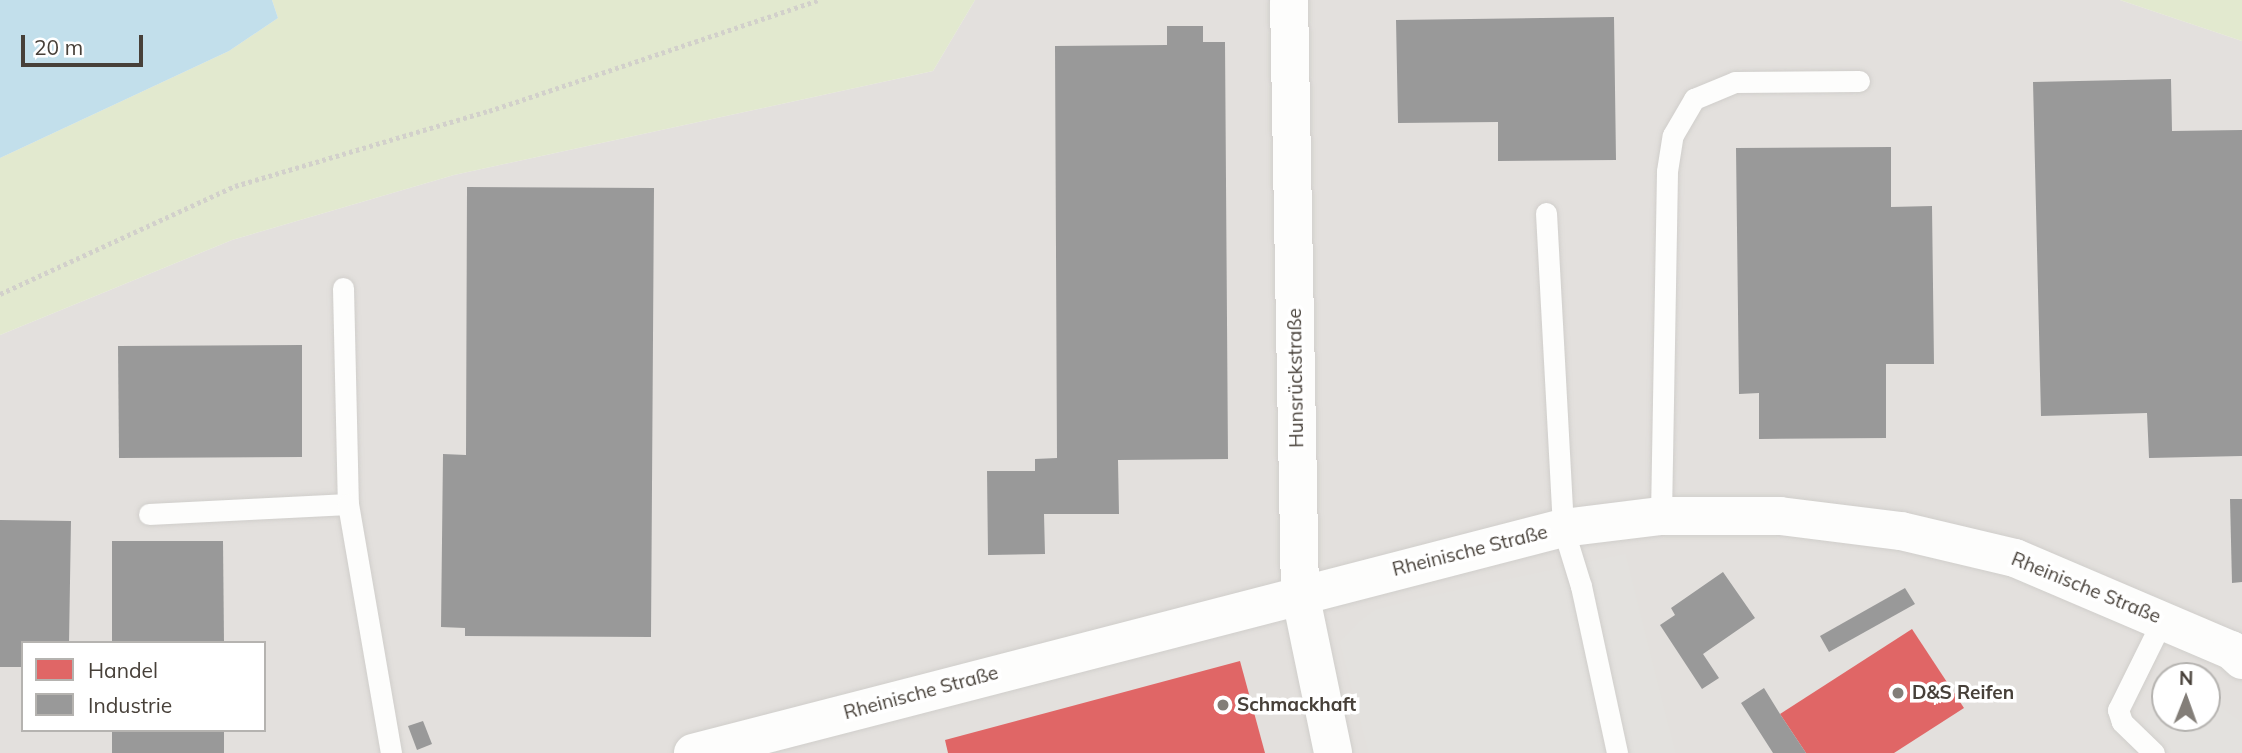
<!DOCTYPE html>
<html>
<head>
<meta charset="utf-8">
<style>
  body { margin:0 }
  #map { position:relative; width:2242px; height:753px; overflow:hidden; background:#f2f0ed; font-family:Mulish,sans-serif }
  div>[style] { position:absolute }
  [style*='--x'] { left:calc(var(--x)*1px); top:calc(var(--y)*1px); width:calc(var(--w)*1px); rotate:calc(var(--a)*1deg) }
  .industrial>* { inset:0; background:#e3e0dd }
  .green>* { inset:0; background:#e2e9cf }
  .parking>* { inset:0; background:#e3e1de }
  .water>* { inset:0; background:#c2dfeb }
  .shops>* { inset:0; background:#e06666 }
  .industry>* { inset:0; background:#999 }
  .path>* { height:4.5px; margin-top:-2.25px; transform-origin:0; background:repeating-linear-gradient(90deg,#d2d0cb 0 3.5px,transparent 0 7px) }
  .roads { filter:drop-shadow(0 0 2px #d0cecb) drop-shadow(0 0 2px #d0cecb) }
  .service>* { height:21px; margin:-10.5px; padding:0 10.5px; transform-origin:10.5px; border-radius:10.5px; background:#fdfdfc }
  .minor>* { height:38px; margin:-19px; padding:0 19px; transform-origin:19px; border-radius:19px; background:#fdfdfc }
  .dots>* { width:19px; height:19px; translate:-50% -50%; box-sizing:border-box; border:4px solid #fff; border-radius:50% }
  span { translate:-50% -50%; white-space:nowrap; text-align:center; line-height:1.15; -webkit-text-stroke:7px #fff; paint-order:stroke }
  .street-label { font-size:19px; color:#474039 }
  .poi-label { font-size:19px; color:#474039; font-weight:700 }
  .left { translate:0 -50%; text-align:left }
  .legend { position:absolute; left:21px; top:641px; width:245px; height:91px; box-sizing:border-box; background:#fff; border:2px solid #b5b3b0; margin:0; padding:9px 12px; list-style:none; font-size:21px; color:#474039 }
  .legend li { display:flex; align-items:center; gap:14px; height:35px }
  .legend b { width:35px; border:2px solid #b5b3b0 }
  .north { position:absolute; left:2151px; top:662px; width:70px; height:70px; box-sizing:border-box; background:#fff; border:2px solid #b5b3b0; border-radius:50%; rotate:1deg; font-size:19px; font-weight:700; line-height:28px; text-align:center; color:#474039 }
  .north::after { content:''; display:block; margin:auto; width:24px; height:32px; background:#837e78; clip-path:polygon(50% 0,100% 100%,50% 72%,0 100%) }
  .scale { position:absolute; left:21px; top:35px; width:122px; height:32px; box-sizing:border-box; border:4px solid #474039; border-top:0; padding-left:9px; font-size:21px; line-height:24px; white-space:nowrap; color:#474039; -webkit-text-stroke:5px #fff; paint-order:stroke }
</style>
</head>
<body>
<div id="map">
  <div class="industrial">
    <div style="clip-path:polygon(evenodd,975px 0,2120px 0,2242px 41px,2242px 753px,0 753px,0 335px,232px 240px,454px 175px,933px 71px,975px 0,23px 643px,264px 643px,264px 730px,23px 730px,23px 643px,975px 0,2165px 676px,2207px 676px,2207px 718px,2165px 718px,2165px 676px)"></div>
  </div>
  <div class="green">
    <div style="clip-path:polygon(272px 0,975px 0,933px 71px,454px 175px,232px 240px,0 335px,0 158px,229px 51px,278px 18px)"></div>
    <div style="clip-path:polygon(2120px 0,2242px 0,2242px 41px)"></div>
  </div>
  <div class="parking">
    <div style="clip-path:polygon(1625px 554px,1675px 753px,1369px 753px,1340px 642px,1359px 622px,1375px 610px,1425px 597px)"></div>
    <div style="clip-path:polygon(2165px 681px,2165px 718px,2207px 718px,2207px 697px,2242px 723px,2242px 753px,2130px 753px)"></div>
  </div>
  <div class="water">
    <div style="clip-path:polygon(0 0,272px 0,278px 18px,229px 51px,0 158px)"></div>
  </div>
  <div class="shops">
    <div style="clip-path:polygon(1912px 629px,1964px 708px,1894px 753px,1806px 753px,1780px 714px)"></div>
    <div style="clip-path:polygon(1240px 661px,1265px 753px,948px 753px,945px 740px)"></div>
  </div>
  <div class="industry">
    <div style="clip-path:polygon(1614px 17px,1616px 160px,1498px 161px,1498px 122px,1398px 123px,1396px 20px)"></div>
    <div style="clip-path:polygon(1167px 26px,1203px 26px,1203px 42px,1225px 42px,1228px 459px,1118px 460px,1119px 514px,1044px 514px,1045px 554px,988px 555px,987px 471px,1035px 471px,1035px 459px,1057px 458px,1055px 46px,1167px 45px)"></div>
    <div style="clip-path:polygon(2171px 79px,2172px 131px,2242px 130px,2242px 456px,2149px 458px,2147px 413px,2041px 416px,2033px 82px)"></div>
    <div style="clip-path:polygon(1891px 147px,1891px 207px,1932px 206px,1934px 364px,1886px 364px,1886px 438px,1759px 439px,1759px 393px,1739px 394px,1736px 148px)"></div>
    <div style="clip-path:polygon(467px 187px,654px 188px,651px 637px,465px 636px,465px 628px,441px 627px,443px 454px,466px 455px)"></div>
    <div style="clip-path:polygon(302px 345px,302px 457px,119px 458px,118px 346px)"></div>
    <div style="clip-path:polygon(2230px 499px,2242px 499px,2242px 582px,2232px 583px)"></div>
    <div style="clip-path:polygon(0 520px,71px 521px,69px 643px,23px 643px,23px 667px,0 667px)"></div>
    <div style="clip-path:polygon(112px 541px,223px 541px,224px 643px,112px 643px)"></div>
    <div style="clip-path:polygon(1723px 572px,1755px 618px,1703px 654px,1719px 678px,1702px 689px,1660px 625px,1675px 615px,1671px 608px)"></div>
    <div style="clip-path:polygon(1905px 588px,1915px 604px,1829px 652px,1820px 636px)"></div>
    <div style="clip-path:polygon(1764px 688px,1780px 714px,1806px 753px,1773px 753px,1741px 703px)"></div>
    <div style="clip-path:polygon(423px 721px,432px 744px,417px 750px,408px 726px)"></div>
    <div style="clip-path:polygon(112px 730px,224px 730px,224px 753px,112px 753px)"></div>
  </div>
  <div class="path">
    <div style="--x:0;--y:294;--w:259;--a:-24.7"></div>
    <div style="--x:235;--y:186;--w:265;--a:-16.5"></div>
    <div style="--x:489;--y:111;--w:348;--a:-18.6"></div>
  </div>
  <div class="roads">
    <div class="service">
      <div style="--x:1546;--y:213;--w:315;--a:86.9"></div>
      <div style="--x:1563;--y:528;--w:61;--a:72.8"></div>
      <div style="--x:1581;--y:586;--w:171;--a:77.8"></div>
      <div style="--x:343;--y:288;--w:216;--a:88.7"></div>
      <div style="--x:149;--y:514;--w:199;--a:-2.9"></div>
      <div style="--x:348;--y:504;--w:253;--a:80.2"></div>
      <div style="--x:1661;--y:516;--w:345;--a:-89"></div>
      <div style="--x:1667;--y:171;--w:36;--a:-81"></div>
      <div style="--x:1673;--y:135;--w:42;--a:-59.7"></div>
      <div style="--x:1694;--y:99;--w:44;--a:-22.5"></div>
      <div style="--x:1735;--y:82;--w:124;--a:-0.5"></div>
      <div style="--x:2154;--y:753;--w:45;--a:-135.9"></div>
      <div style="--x:2122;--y:722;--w:13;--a:-108"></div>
      <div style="--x:2118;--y:710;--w:102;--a:-63.7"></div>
    </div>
    <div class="minor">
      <div style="--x:1289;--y:0;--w:593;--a:88.94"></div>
      <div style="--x:1300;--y:593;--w:163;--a:78.3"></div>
      <div style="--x:693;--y:753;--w:899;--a:-14.5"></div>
      <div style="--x:1563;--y:528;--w:99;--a:-7"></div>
      <div style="--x:1661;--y:516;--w:119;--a:0"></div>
      <div style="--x:1780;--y:516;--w:122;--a:7.1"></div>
      <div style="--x:1901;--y:531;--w:117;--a:13.3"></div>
      <div style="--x:2015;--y:558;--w:235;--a:23.1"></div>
      <div style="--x:2231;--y:650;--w:15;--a:42"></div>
    </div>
  </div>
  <div class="dots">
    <div style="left:1898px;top:693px;background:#837e78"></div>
    <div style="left:1223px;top:705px;background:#837e78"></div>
  </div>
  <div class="street-label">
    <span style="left:1296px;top:378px;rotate:-91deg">Hunsrückstraße</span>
    <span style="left:1470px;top:551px;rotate:-14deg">Rheinische Straße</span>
    <span style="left:2086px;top:588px;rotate:22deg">Rheinische Straße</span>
    <span style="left:921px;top:693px;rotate:-15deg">Rheinische Straße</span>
  </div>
  <div class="poi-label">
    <span class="left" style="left:1912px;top:693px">D&amp;S Reifen</span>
    <span class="left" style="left:1237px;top:705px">Schmackhaft</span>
  </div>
  <ul class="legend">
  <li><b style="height:19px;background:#e06666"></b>Handel</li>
  <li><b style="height:19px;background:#999"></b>Industrie</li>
  </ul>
  <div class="north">N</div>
  <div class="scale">20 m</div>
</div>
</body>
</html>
